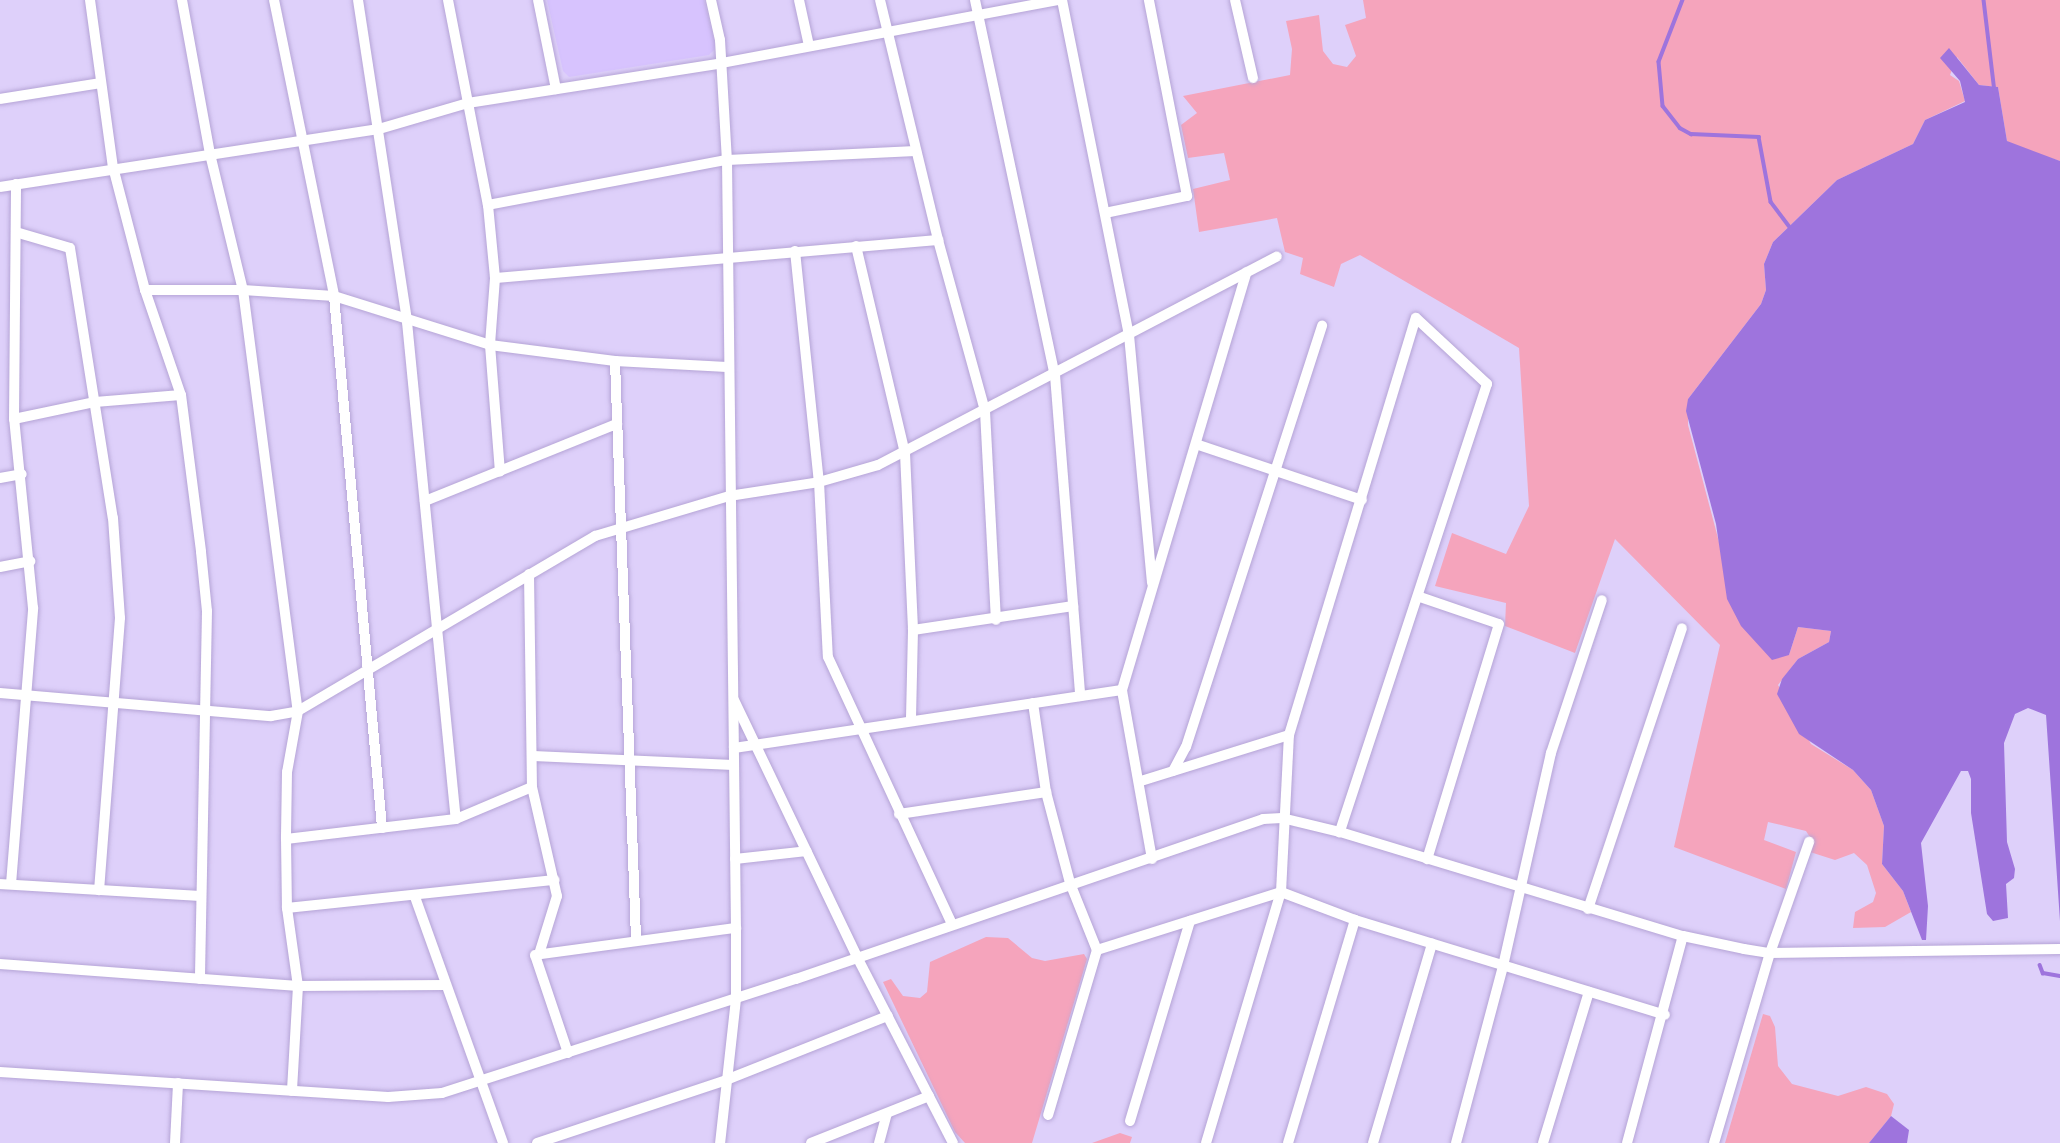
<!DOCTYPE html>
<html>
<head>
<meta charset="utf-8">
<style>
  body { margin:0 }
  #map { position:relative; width:2060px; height:1143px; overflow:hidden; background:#ded0fa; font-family:Helvetica,sans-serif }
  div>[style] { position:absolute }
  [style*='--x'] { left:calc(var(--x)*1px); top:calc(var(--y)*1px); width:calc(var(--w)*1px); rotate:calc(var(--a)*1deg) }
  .built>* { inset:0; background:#d7c3fe }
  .green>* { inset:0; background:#f5a4bc }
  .water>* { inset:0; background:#9e74dd }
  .stream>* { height:3.5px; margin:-1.75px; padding:0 1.75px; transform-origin:1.75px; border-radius:1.75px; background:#9e74dd }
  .roads { filter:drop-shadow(0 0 2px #b5a4d6) drop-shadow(0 0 2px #b5a4d6) }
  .minor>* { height:10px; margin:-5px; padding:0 5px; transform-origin:5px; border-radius:5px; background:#fff }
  span { translate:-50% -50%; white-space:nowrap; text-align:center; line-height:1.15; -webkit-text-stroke:5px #ded0fa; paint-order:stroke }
</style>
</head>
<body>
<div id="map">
  <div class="built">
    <div style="clip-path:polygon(547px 0,704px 0,716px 48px,709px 55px,569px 77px,563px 71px)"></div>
  </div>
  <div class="green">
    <div style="clip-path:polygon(1363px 0,2060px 0,2060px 161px,2012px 146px,2007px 141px,1998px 87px,1979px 85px,1957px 57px,1950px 75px,1959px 81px,1965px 101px,1925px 120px,1913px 144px,1837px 180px,1773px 242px,1764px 264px,1766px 290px,1761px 304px,1688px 399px,1688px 425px,1719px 542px,1763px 648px,1789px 655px,1798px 627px,1831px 631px,1829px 642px,1798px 659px,1778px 685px,1811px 744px,1853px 770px,1871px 790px,1884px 826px,1882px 864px,1903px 891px,1911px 912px,1885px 927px,1853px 928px,1855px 912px,1873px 902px,1876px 893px,1867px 865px,1854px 853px,1835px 860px,1810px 852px,1813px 842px,1806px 831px,1768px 822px,1764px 840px,1796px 852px,1786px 889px,1674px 847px,1720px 645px,1615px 539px,1575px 653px,1505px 626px,1506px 603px,1435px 586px,1452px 533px,1506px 554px,1529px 506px,1519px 348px,1360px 255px,1341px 264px,1334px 287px,1300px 274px,1303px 258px,1285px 252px,1277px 218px,1199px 232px,1193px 189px,1230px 180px,1224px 153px,1188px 158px,1181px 125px,1197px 113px,1183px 96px,1290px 75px,1292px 49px,1286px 21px,1319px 15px,1323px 51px,1333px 64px,1347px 67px,1356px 56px,1345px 25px,1366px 18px)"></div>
    <div style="clip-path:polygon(986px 937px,1008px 938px,1032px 958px,1045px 961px,1084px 954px,1087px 959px,1032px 1143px,965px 1143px,955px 1132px,883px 982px,891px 979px,903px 996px,920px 998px,927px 992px,930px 962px)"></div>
    <div style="clip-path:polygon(1763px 1014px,1770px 1016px,1775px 1027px,1778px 1066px,1792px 1084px,1838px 1096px,1866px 1087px,1887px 1094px,1894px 1104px,1891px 1116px,1869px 1143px,1725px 1143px)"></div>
    <div style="clip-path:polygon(1120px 1133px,1132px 1137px,1130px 1143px,1092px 1143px)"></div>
  </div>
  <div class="water">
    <div style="clip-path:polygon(1949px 48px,1979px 85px,1998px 87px,2007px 141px,2060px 161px,2060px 921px,2046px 715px,2028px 708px,2015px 714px,2004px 743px,2007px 842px,2015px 869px,2014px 878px,2006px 884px,2008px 918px,1993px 921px,1987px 914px,1971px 813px,1971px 779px,1968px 771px,1961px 771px,1921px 843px,1928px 906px,1926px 940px,1922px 940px,1903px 891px,1882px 864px,1884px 826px,1871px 790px,1853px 770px,1799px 734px,1777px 694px,1782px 679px,1798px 659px,1829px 642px,1831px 631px,1798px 627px,1789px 655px,1772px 660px,1741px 626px,1727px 599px,1716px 524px,1686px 411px,1688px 399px,1761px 304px,1766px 290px,1764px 264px,1773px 242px,1837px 180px,1913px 144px,1925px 120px,1965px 102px,1960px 81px,1940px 58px)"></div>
    <div style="clip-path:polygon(1891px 1116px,1909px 1130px,1907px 1143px,1869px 1143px)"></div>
  </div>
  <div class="stream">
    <div style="--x:1683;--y:0;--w:66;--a:111.2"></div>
    <div style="--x:1659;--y:62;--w:44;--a:84.8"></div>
    <div style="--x:1663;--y:106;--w:28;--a:52"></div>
    <div style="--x:1680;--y:128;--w:13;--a:29"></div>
    <div style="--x:1691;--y:134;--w:68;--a:2.5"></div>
    <div style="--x:1759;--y:137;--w:66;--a:79.5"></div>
    <div style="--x:1771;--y:202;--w:30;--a:53"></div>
    <div style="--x:1984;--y:0;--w:93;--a:83.2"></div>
    <div style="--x:2040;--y:965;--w:9;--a:69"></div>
    <div style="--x:2043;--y:973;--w:17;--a:10"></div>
  </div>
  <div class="roads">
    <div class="minor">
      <div style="--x:90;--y:0;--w:169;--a:82.2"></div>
      <div style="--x:113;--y:167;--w:127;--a:75.4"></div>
      <div style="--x:145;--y:290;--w:111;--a:71.1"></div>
      <div style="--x:181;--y:395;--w:158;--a:82.7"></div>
      <div style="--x:201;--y:552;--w:59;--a:84.2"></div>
      <div style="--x:207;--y:611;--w:368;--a:91.1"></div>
      <div style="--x:182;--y:0;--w:157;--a:79.7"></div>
      <div style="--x:210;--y:154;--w:140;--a:76.4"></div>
      <div style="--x:243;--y:290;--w:425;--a:82.6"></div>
      <div style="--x:298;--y:711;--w:62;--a:100.2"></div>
      <div style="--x:287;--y:772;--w:67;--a:90.9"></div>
      <div style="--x:286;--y:839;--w:69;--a:89.2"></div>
      <div style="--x:287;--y:908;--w:79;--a:82"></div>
      <div style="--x:298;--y:986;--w:105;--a:93.3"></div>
      <div style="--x:274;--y:0;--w:302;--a:78.5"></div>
      <div style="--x:334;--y:296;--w:534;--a:84.84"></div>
      <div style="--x:358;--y:0;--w:326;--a:81.3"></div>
      <div style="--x:407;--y:322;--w:499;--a:84.4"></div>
      <div style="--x:448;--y:0;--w:209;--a:79"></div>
      <div style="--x:488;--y:205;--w:73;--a:84.5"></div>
      <div style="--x:495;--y:278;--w:67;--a:94.3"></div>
      <div style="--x:490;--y:345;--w:127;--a:85.5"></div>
      <div style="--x:538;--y:0;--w:91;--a:78.6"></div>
      <div style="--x:711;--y:0;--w:41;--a:77.3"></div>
      <div style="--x:720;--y:40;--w:120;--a:86.7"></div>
      <div style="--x:727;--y:160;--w:768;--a:89.33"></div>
      <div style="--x:736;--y:928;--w:71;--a:90"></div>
      <div style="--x:736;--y:999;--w:145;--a:96.3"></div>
      <div style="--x:799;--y:0;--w:47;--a:77.7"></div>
      <div style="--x:880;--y:0;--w:247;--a:76.4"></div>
      <div style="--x:938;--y:240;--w:177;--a:74.6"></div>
      <div style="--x:985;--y:411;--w:209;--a:87"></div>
      <div style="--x:975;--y:0;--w:383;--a:78"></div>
      <div style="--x:1055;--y:375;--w:322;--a:85.5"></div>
      <div style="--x:1062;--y:0;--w:342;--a:78.7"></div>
      <div style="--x:1129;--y:335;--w:249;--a:84.7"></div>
      <div style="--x:1235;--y:0;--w:80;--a:77"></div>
      <div style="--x:0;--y:99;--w:102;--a:-9"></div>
      <div style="--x:0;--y:187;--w:383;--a:-8.7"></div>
      <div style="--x:379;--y:129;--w:93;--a:-16.3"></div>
      <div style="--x:468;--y:103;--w:257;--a:-8.9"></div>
      <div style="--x:722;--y:63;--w:342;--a:-10.6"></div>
      <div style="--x:488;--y:205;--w:243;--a:-10.7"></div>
      <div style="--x:727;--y:160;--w:189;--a:-2.7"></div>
      <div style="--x:1105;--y:213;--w:84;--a:-11.7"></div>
      <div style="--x:1187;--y:196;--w:200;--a:-101"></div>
      <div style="--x:19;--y:233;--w:53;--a:16.4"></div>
      <div style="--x:70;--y:248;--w:273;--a:81"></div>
      <div style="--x:113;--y:518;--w:100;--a:86"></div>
      <div style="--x:120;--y:618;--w:273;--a:94.4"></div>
      <div style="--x:856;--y:246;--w:213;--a:76.7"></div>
      <div style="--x:905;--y:453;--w:177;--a:87.4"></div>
      <div style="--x:913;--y:630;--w:91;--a:91.3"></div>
      <div style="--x:795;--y:251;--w:232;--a:84.1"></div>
      <div style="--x:819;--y:482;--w:175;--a:87.1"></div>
      <div style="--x:828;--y:657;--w:294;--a:65.1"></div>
      <div style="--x:495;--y:278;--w:445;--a:-4.9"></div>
      <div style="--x:145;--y:290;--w:98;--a:0"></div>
      <div style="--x:243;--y:290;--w:91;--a:3.8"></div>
      <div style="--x:334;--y:296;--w:164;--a:17.4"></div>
      <div style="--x:490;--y:345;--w:126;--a:7.3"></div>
      <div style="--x:615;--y:361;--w:112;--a:3.1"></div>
      <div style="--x:615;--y:361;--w:578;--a:87.92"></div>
      <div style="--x:14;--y:419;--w:83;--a:-11.9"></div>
      <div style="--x:95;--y:402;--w:86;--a:-4.7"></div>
      <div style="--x:1196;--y:444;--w:175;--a:18.6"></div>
      <div style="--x:0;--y:478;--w:22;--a:-10"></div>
      <div style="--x:425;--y:501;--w:207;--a:-21.9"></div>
      <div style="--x:0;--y:567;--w:31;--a:-11"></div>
      <div style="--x:529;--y:574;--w:213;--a:89.2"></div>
      <div style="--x:532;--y:787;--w:112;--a:77.1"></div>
      <div style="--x:557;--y:896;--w:58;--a:107.2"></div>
      <div style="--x:1420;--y:597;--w:83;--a:18.9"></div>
      <div style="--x:1499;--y:624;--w:246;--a:107"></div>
      <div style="--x:913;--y:630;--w:162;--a:-8.5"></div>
      <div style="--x:0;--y:693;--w:272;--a:4.9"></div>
      <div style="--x:271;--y:716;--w:27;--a:-10"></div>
      <div style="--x:298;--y:711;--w:345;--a:-30.5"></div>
      <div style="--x:595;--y:536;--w:140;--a:-16.6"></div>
      <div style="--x:729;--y:496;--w:91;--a:-8.8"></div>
      <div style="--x:819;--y:482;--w:61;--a:-16.1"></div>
      <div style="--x:878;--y:465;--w:450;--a:-27.6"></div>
      <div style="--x:734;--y:700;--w:285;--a:64.4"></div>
      <div style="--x:857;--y:957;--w:209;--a:62.7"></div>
      <div style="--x:1033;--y:703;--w:90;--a:81.7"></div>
      <div style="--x:1046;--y:792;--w:94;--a:75.2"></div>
      <div style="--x:1070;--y:883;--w:72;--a:68.1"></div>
      <div style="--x:1097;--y:950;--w:172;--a:106.5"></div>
      <div style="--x:734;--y:748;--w:392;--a:-8.5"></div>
      <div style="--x:533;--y:756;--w:201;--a:2.6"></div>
      <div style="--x:1173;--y:771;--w:27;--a:-62"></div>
      <div style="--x:1186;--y:747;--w:443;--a:-72.1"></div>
      <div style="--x:1141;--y:781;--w:155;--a:-17.3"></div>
      <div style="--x:899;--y:814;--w:149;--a:-8.5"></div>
      <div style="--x:286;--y:839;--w:171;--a:-6.7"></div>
      <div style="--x:456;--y:819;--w:82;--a:-22.8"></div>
      <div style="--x:735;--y:859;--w:72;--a:-6.3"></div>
      <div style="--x:1152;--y:859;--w:172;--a:-100.1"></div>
      <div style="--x:1122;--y:690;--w:436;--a:-73.4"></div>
      <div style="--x:0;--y:884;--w:200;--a:3.4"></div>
      <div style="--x:11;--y:884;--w:277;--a:-85.4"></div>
      <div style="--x:33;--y:608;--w:190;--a:-95.7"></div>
      <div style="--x:14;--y:419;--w:235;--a:-89.5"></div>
      <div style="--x:415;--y:897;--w:261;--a:70.3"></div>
      <div style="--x:287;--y:908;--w:269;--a:-6"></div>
      <div style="--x:1588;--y:909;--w:296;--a:-71.5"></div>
      <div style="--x:1097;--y:950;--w:193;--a:-17.5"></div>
      <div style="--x:1281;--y:892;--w:79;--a:20.7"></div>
      <div style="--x:1355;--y:920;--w:324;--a:17"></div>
      <div style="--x:0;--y:964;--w:299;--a:4.2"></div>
      <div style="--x:298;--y:986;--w:147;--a:-0.4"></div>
      <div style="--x:568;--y:1053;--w:103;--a:-108.6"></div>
      <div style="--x:535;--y:955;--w:203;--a:-7.7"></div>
      <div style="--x:0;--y:1072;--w:389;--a:3.7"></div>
      <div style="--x:388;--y:1097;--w:54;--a:-4.2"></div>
      <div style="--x:442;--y:1093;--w:372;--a:-17.9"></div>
      <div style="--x:796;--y:979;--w:494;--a:-18.9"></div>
      <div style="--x:1263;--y:819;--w:19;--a:-3"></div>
      <div style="--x:1282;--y:818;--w:60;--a:13.6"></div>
      <div style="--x:1340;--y:832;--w:358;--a:16.9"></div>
      <div style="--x:1683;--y:936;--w:62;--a:12"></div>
      <div style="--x:1744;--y:949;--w:26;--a:9"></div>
      <div style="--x:1770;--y:953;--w:290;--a:-0.8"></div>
      <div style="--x:1130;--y:1121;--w:209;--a:-73.3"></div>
      <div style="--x:175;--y:1143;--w:60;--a:-87.1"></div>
      <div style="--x:537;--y:1143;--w:199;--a:-18.4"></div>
      <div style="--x:726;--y:1080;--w:174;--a:-21.6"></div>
      <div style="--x:811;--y:1143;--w:127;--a:-21.7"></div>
      <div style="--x:879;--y:1143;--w:30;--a:-75"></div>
      <div style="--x:1206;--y:1143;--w:262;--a:-73.4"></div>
      <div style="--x:1281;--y:892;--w:157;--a:-87.1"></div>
      <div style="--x:1289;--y:735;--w:436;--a:-73.1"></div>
      <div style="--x:1416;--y:318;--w:97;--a:42.9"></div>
      <div style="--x:1487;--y:384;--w:472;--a:108.2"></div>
      <div style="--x:1288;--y:1143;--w:233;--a:-73.3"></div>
      <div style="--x:1373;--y:1143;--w:208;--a:-73.5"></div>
      <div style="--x:1456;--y:1143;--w:183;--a:-75.1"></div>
      <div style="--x:1503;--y:966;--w:218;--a:-77.3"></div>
      <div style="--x:1551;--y:753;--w:161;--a:-71.6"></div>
      <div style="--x:1543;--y:1143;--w:158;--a:-73.1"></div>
      <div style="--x:1627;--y:1143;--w:214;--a:-74.9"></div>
      <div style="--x:1714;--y:1143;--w:198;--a:-73.6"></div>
      <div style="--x:1770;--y:953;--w:118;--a:-70.6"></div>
    </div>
  </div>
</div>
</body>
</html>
